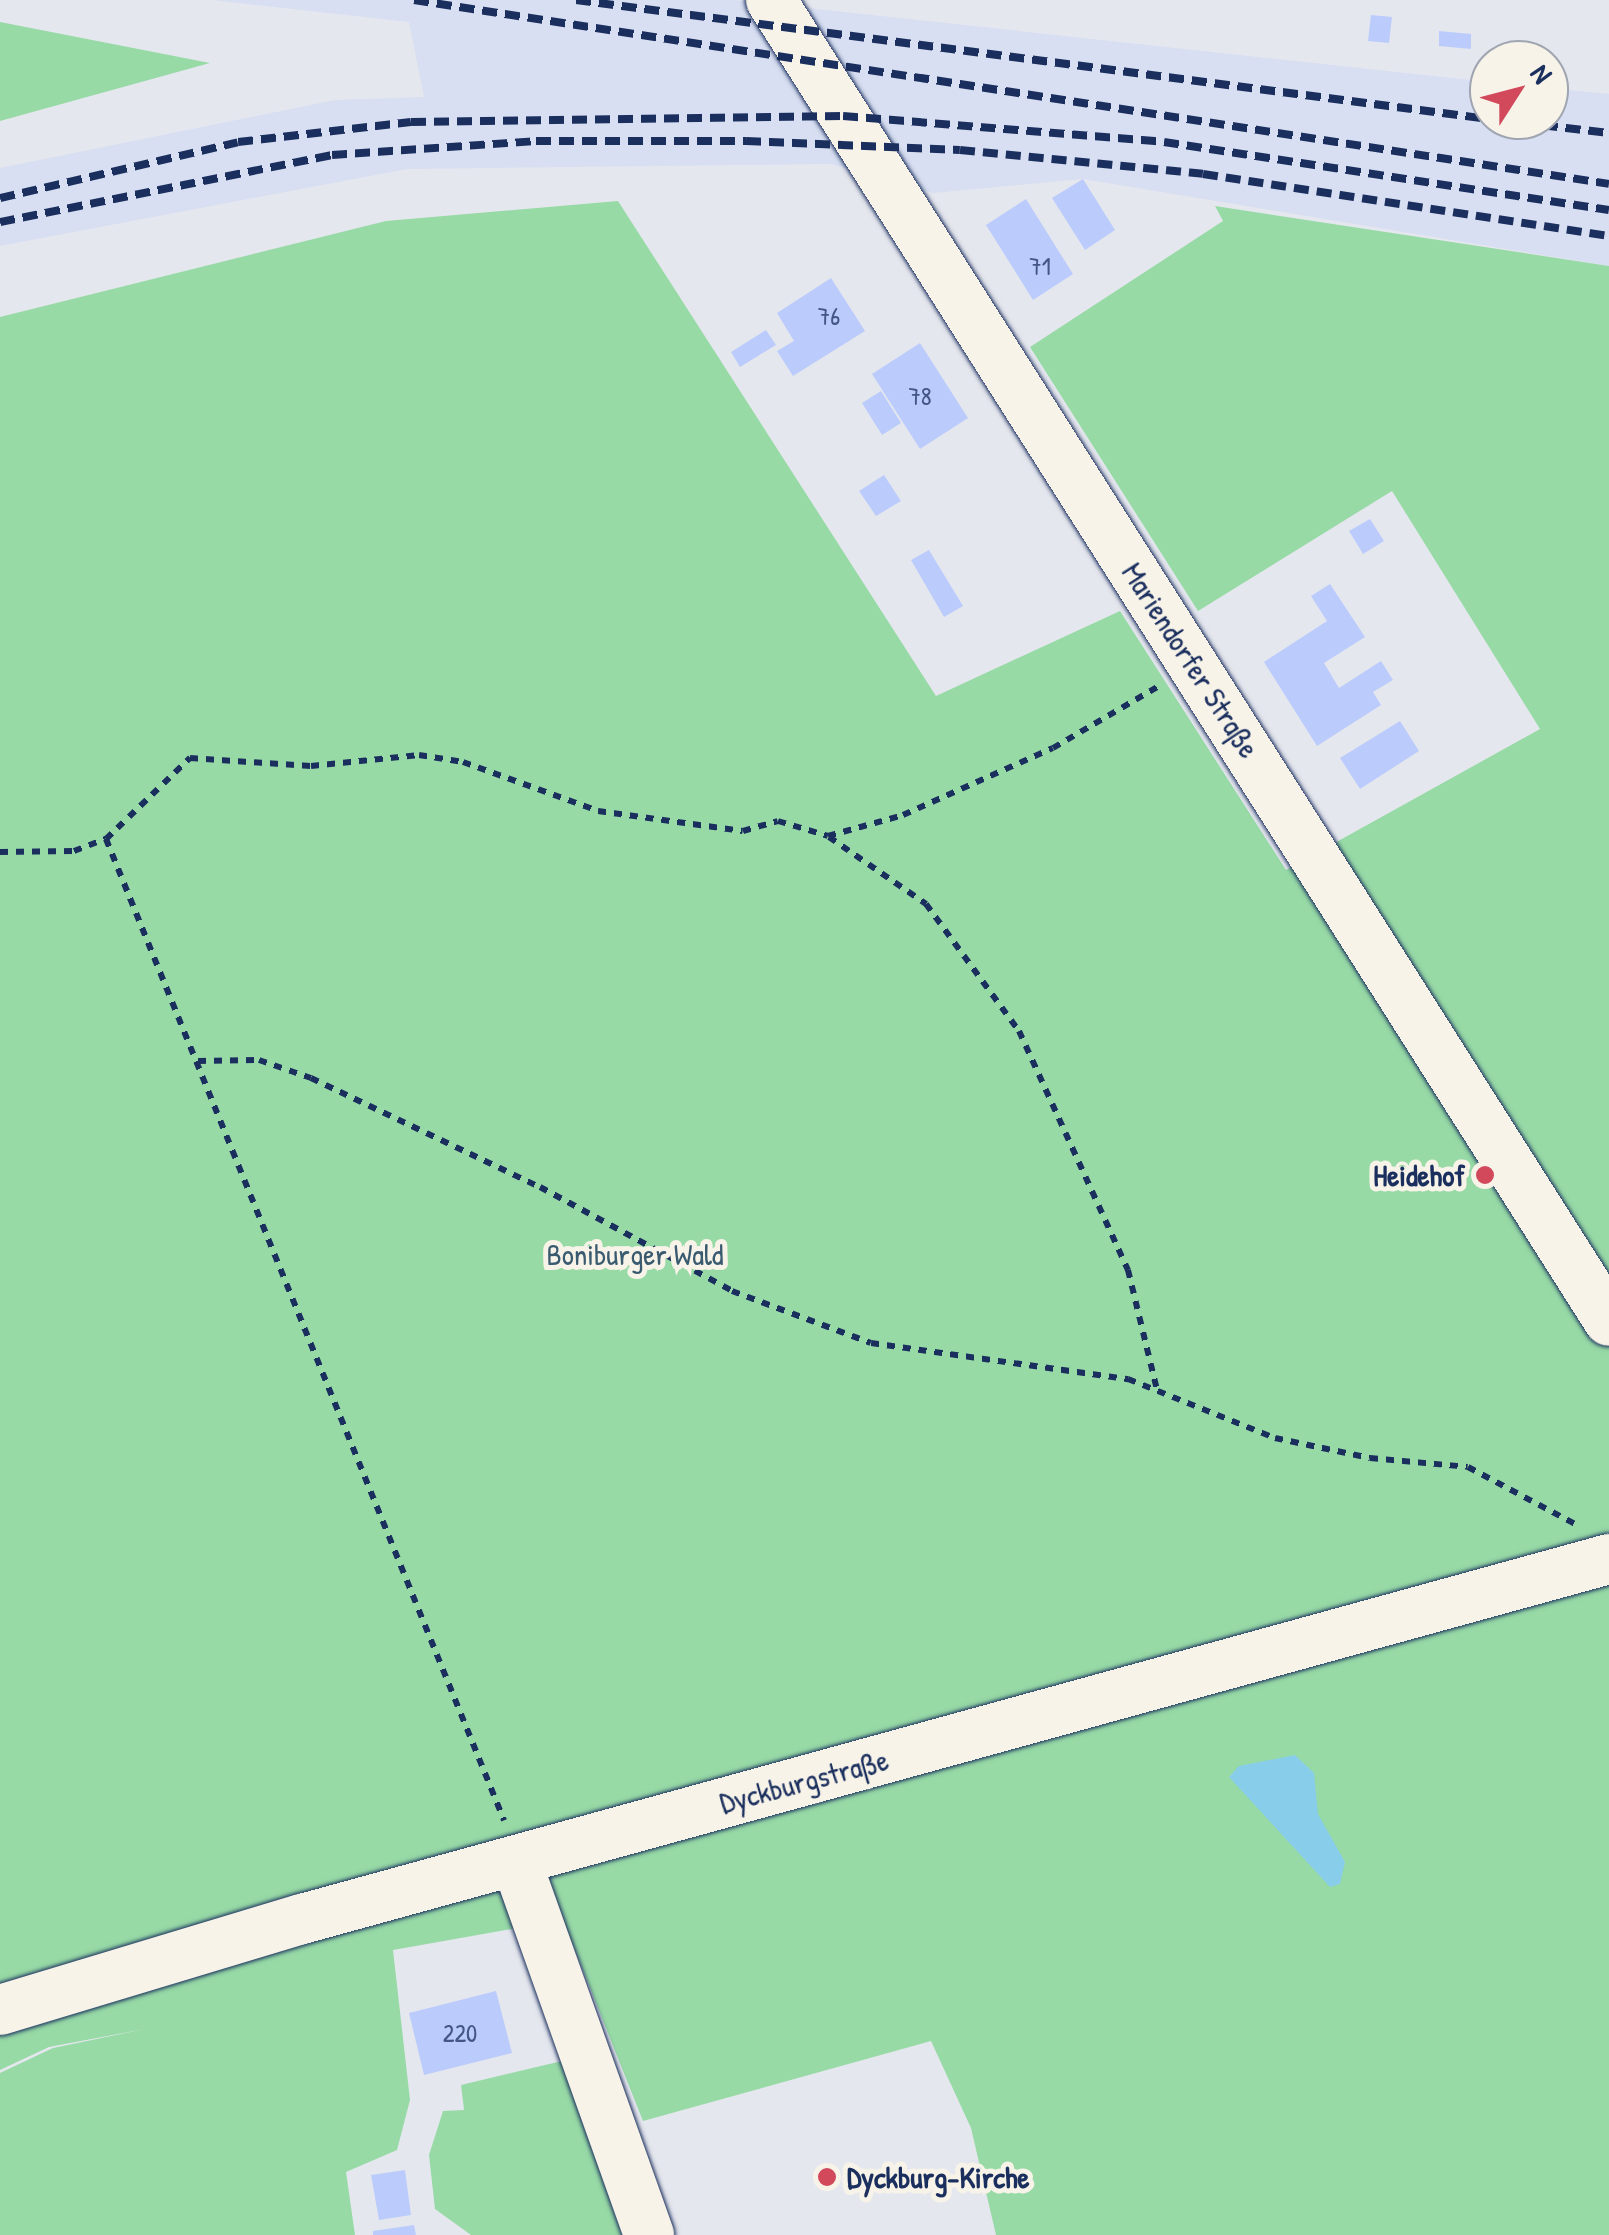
<!DOCTYPE html>
<html>
<head>
<meta charset="utf-8">
<style>
  body { margin:0 }
  #map { position:relative; width:1609px; height:2235px; overflow:hidden; background:#e5e7ee; font-family:"Patrick Hand",sans-serif }
  div>[style] { position:absolute }
  [style*='--x'] { left:calc(var(--x)*1px); top:calc(var(--y)*1px); width:calc(var(--w)*1px); rotate:calc(var(--a)*1deg) }
  .built>* { inset:0; background:#d8dff2 }
  .green>* { inset:0; background:#97daa6 }
  .water>* { inset:0; background:#88cde9 }
  .building>* { inset:0; background:#bbccfc }
  .path>* { height:6px; margin-top:-3px; transform-origin:0; background:repeating-linear-gradient(90deg,#1b2f5e 0 8px,transparent 0 16px) }
  .roads { filter:drop-shadow(0 0 2px #1b2f5e) drop-shadow(0 0 2px #1b2f5e) }
  .minor>* { height:50px; margin:-25px; padding:0 25px; transform-origin:25px; border-radius:25px; background:#f7f3e8 }
  .rail>* { height:8px; margin-top:-4px; transform-origin:0; background:repeating-linear-gradient(90deg,#1b2f5e 0 15px,transparent 0 23px) }
  .dots>* { width:28px; height:28px; translate:-50% -50%; box-sizing:border-box; border:5px solid #f7f3e8; border-radius:50% }
  span { translate:-50% -50%; white-space:nowrap; text-align:center; line-height:1.15; -webkit-text-stroke:10px #f7f3e8; paint-order:stroke }
  .number-label { font-size:25px; color:#435686 }
  .number-label span { -webkit-text-stroke-width:0 }
  .street-label { font-size:30px; color:#1b2f5e }
  .poi-label { font-size:30px; color:#1b2f5e; font-weight:700 }
  .right { translate:-100% -50%; text-align:right }
  .left { translate:0 -50%; text-align:left }
  .park-label { font-size:30px; color:#3a5a70 }
  .north { position:absolute; left:1469px; top:40px; width:100px; height:100px; box-sizing:border-box; background:#f7f3e8; border:2px solid #9fa5b1; border-radius:50%; rotate:54deg; font-size:28px; font-weight:700; line-height:40px; text-align:center; color:#1b2f5e }
  .north::after { content:''; display:block; margin:auto; width:35px; height:45px; background:#d1495b; clip-path:polygon(50% 0,100% 100%,50% 72%,0 100%) }
</style>
</head>
<body>
<div id="map">
  <div class="built">
    <div style="clip-path:polygon(212px 0,734px 0,1489px 82px,1489px 120px,1549px 120px,1549px 88px,1609px 94px,1609px 266px,1083px 179px,933px 193px,832px 164px,407px 169px,0 246px,0 168px,335px 100px,424px 97px,409px 22px)"></div>
  </div>
  <div class="green">
    <div style="clip-path:polygon(0 22px,210px 63px,0 121px)"></div>
    <div style="clip-path:polygon(618px 201px,936px 696px,1120px 611px,1286px 870px,1540px 729px,1392px 491px,1198px 611px,1030px 347px,1223px 221px,1215px 206px,1609px 266px,1609px 2235px,996px 2235px,971px 2128px,931px 2041px,643px 2121px,563px 1920px,393px 1950px,410px 2100px,397px 2150px,346px 2172px,355px 2235px,0 2235px,0 2073px,53px 2048px,145px 2029px,49px 2047px,0 2070px,0 317px,386px 221px)"></div>
    <div style="clip-path:polygon(562px 2061px,622px 2235px,471px 2235px,435px 2209px,429px 2155px,443px 2111px,464px 2110px,461px 2085px)"></div>
  </div>
  <div class="water">
    <div style="clip-path:polygon(1295px 1755px,1314px 1773px,1318px 1814px,1345px 1862px,1340px 1884px,1330px 1887px,1229px 1777px,1239px 1766px)"></div>
  </div>
  <div class="building">
    <div style="clip-path:polygon(1371px 15px,1392px 17px,1389px 43px,1368px 41px)"></div>
    <div style="clip-path:polygon(1439px 31px,1471px 34px,1471px 49px,1439px 46px)"></div>
    <div style="clip-path:polygon(1083px 179px,1115px 230px,1085px 250px,1052px 198px)"></div>
    <div style="clip-path:polygon(1026px 199px,1073px 274px,1033px 300px,986px 225px)"></div>
    <div style="clip-path:polygon(831px 278px,865px 331px,793px 376px,777px 351px,794px 341px,777px 313px)"></div>
    <div style="clip-path:polygon(766px 330px,776px 345px,740px 367px,731px 352px)"></div>
    <div style="clip-path:polygon(920px 343px,968px 418px,920px 449px,872px 374px)"></div>
    <div style="clip-path:polygon(881px 391px,901px 423px,882px 435px,862px 403px)"></div>
    <div style="clip-path:polygon(884px 475px,901px 501px,876px 516px,859px 491px)"></div>
    <div style="clip-path:polygon(1370px 519px,1384px 541px,1363px 554px,1349px 531px)"></div>
    <div style="clip-path:polygon(929px 550px,963px 606px,944px 617px,911px 560px)"></div>
    <div style="clip-path:polygon(1330px 584px,1365px 637px,1324px 663px,1339px 688px,1381px 661px,1393px 680px,1373px 692px,1381px 705px,1317px 746px,1264px 662px,1327px 621px,1311px 596px)"></div>
    <div style="clip-path:polygon(1400px 721px,1419px 751px,1360px 789px,1340px 758px)"></div>
    <div style="clip-path:polygon(496px 1991px,512px 2053px,424px 2075px,409px 2013px)"></div>
    <div style="clip-path:polygon(405px 2170px,411px 2215px,379px 2220px,371px 2175px)"></div>
    <div style="clip-path:polygon(414px 2225px,416px 2235px,373px 2235px,373px 2231px)"></div>
  </div>
  <div class="path">
    <div style="--x:829;--y:837;--w:118;--a:34.6"></div>
    <div style="--x:926;--y:904;--w:157;--a:53.8"></div>
    <div style="--x:1019;--y:1031;--w:263;--a:65.5"></div>
    <div style="--x:1128;--y:1270;--w:123;--a:76.4"></div>
    <div style="--x:106;--y:839;--w:1059;--a:67.92"></div>
    <div style="--x:0;--y:852;--w:74;--a:-0.8"></div>
    <div style="--x:74;--y:851;--w:34;--a:-21"></div>
    <div style="--x:106;--y:839;--w:117;--a:-44"></div>
    <div style="--x:190;--y:758;--w:121;--a:3.8"></div>
    <div style="--x:311;--y:766;--w:109;--a:-5.8"></div>
    <div style="--x:419;--y:755;--w:45;--a:9"></div>
    <div style="--x:463;--y:762;--w:144;--a:19.9"></div>
    <div style="--x:598;--y:811;--w:146;--a:7.9"></div>
    <div style="--x:743;--y:831;--w:36;--a:-16"></div>
    <div style="--x:778;--y:821;--w:52;--a:16.7"></div>
    <div style="--x:828;--y:836;--w:78;--a:-15.6"></div>
    <div style="--x:903;--y:815;--w:164;--a:-24.1"></div>
    <div style="--x:1053;--y:748;--w:123;--a:-30.3"></div>
    <div style="--x:198;--y:1061;--w:61;--a:-0.9"></div>
    <div style="--x:259;--y:1060;--w:55;--a:19.1"></div>
    <div style="--x:311;--y:1078;--w:254;--a:25.5"></div>
    <div style="--x:540;--y:1187;--w:218;--a:28.4"></div>
    <div style="--x:732;--y:1291;--w:148;--a:20.5"></div>
    <div style="--x:871;--y:1343;--w:260;--a:8"></div>
    <div style="--x:1128;--y:1379;--w:158;--a:21.9"></div>
    <div style="--x:1275;--y:1438;--w:97;--a:11.9"></div>
    <div style="--x:1370;--y:1458;--w:98;--a:5.2"></div>
    <div style="--x:1468;--y:1467;--w:121;--a:28"></div>
  </div>
  <div class="roads">
    <div class="minor">
      <div style="--x:771;--y:0;--w:1564;--a:57.61"></div>
      <div style="--x:516;--y:1861;--w:397;--a:70.4"></div>
      <div style="--x:0;--y:2010;--w:315;--a:-16.8"></div>
      <div style="--x:302;--y:1919;--w:1356;--a:-15.4"></div>
    </div>
  </div>
  <div class="rail">
    <div style="--x:414;--y:0;--w:1209;--a:8.75"></div>
    <div style="--x:576;--y:0;--w:921;--a:7.43"></div>
    <div style="--x:1497;--y:120;--w:113;--a:6.6"></div>
    <div style="--x:0;--y:198;--w:244;--a:-13.2"></div>
    <div style="--x:238;--y:142;--w:174;--a:-6.6"></div>
    <div style="--x:411;--y:122;--w:432;--a:-0.8"></div>
    <div style="--x:843;--y:116;--w:322;--a:4.6"></div>
    <div style="--x:1164;--y:142;--w:450;--a:8.7"></div>
    <div style="--x:0;--y:222;--w:339;--a:-11.4"></div>
    <div style="--x:332;--y:155;--w:204;--a:-3.9"></div>
    <div style="--x:536;--y:141;--w:210;--a:0"></div>
    <div style="--x:746;--y:141;--w:214;--a:2.4"></div>
    <div style="--x:960;--y:150;--w:244;--a:5.6"></div>
    <div style="--x:1203;--y:174;--w:411;--a:8.7"></div>
  </div>
  <div class="dots">
    <div style="left:1485px;top:1175px;background:#d1495b"></div>
    <div style="left:827px;top:2177px;background:#d1495b"></div>
  </div>
  <div class="number-label">
    <span style="left:1040px;top:266px">71</span>
    <span style="left:829px;top:316px">76</span>
    <span style="left:920px;top:396px">78</span>
    <span style="left:460px;top:2033px">220</span>
  </div>
  <div class="street-label">
    <span style="left:1191px;top:660px;rotate:57deg">Mariendorfer Straße</span>
    <span style="left:804px;top:1781px;rotate:-15deg">Dyckburgstraße</span>
  </div>
  <div class="poi-label">
    <span class="right" style="left:1465px;top:1175px">Heidehof</span>
    <span class="left" style="left:847px;top:2177px">Dyckburg-Kirche</span>
  </div>
  <div class="park-label">
    <span style="left:635px;top:1254px">Boniburger Wald</span>
  </div>
  <div class="north">N</div>
</div>
</body>
</html>
